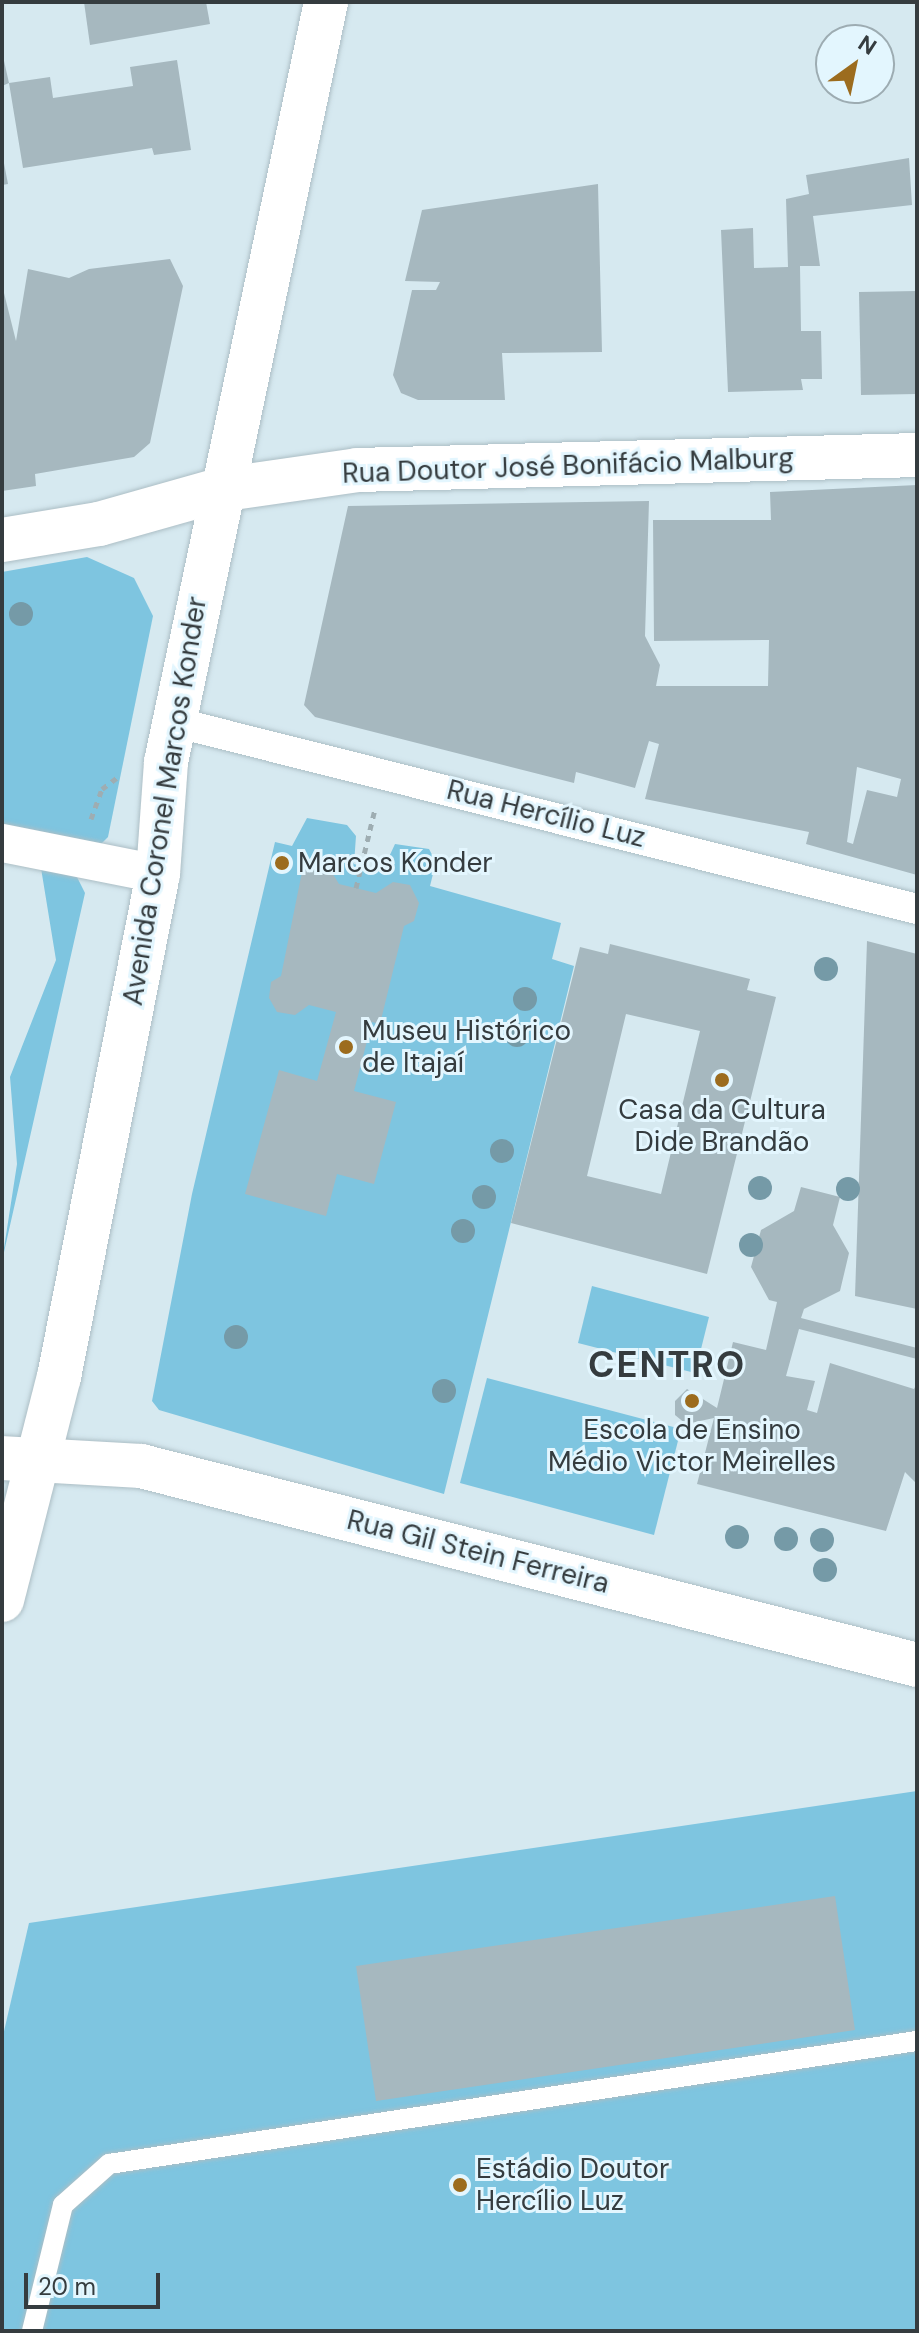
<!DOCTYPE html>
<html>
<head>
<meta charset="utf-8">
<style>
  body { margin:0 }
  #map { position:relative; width:919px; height:2333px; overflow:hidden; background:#d6e9f0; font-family:"DM Sans",sans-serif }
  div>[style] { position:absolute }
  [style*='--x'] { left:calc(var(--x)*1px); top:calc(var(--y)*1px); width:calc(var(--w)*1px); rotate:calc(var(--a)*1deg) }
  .green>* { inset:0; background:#7ec5e0 }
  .building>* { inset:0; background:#a6b8bf }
  .path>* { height:5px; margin-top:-2.5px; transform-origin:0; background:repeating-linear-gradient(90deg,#9eadb2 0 6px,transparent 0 12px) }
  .roads { filter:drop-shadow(0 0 2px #acbec5) drop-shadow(0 0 2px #acbec5) }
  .service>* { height:20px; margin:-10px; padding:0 10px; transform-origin:10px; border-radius:10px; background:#fff }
  .pedestrian>* { height:30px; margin:-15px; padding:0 15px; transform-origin:15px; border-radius:15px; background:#fff }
  .minor>* { height:38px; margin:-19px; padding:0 19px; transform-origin:19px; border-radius:19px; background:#fff }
  .secondary>* { height:44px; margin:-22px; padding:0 22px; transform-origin:22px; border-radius:22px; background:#fff }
  .primary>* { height:44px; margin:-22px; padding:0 22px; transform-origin:22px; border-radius:22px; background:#fff }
  .trees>* { width:24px; height:24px; margin:-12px; border-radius:50%; background:#759aa7 }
  .dots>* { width:22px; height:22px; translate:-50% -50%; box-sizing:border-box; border:4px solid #e3f6fe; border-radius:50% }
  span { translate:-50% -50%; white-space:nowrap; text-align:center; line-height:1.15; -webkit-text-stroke:6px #e3f6fe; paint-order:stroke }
  .street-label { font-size:28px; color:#353c3f }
  .poi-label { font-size:28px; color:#353c3f }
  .left { translate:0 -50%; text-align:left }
  .district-label { font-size:36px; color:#353c3f; font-weight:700; letter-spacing:2px }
  .frame { position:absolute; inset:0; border:4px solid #353c3f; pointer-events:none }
  .north { position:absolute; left:815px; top:24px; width:80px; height:80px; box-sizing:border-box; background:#e3f6fe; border:2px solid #9dacb2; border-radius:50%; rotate:33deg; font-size:22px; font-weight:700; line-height:32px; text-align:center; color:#353c3f }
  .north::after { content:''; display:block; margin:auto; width:28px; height:36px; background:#9c6c1e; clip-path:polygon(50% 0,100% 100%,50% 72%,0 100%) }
  .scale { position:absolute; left:24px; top:2273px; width:136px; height:36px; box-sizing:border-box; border:4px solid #353c3f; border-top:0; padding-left:10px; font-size:24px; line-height:28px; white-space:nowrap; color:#353c3f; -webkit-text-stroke:6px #e3f6fe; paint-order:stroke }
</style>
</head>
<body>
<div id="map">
  <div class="green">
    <div style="clip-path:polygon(87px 557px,134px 578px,153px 616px,108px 837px,99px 846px,2px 830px,2px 572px)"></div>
    <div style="clip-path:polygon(307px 818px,347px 825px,356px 836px,354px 864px,382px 872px,395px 844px,429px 849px,436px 862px,430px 886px,561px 923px,552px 959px,574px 966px,444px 1494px,159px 1410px,152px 1401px,192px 1194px,275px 842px,292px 846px)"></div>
    <div style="clip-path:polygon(40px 862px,75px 873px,85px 893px,2px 1261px,17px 1164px,10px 1077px,56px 960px)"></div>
    <div style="clip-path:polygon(592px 1286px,709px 1317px,695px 1373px,578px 1343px)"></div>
    <div style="clip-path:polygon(487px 1378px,681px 1429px,654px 1535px,460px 1483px)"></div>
    <div style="clip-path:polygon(917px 1791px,917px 2331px,2px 2331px,2px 2040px,29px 1923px)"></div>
  </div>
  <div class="building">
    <div style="clip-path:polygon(84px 2px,206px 2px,210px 24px,90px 45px)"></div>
    <div style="clip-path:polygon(2px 52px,9px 83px,2px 86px)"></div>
    <div style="clip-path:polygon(177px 60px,191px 150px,154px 155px,152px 148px,23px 168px,9px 83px,50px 77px,53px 98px,133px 86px,130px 67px)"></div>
    <div style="clip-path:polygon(2px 153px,8px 184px,2px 185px)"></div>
    <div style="clip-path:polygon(909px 158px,912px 205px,813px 216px,820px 266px,800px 266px,801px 331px,821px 331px,822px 379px,801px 379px,803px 390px,728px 392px,721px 230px,753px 228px,754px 268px,788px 267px,786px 199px,809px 194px,806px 175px)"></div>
    <div style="clip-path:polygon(598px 184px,602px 352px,502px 353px,505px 400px,418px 400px,401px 393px,393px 375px,412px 290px,436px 290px,440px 282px,405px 281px,422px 210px)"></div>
    <div style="clip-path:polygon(170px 259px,183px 286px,150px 443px,134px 457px,35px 474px,36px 486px,2px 491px,2px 285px,16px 341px,28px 269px,69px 278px,89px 269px)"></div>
    <div style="clip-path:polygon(917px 291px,917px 394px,861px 395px,859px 292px)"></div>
    <div style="clip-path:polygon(evenodd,917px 485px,917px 875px,806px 844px,809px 832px,645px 799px,659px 744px,649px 741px,635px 788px,576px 772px,574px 783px,315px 717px,304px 705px,348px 506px,649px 501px,645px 636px,660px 665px,656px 686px,768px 686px,769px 640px,654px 641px,653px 520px,771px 520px,770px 492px,917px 485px,857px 767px,901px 779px,897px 797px,867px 790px,853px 844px,847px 842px,857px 767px)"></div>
    <div style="clip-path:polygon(314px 862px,328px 866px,339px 884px,376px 893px,393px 882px,410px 885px,419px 903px,414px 921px,404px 926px,380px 1024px,372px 1022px,354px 1091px,396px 1102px,374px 1184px,337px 1174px,326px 1216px,245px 1194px,279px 1070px,317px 1081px,336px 1012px,309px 1005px,295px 1015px,277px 1012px,269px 998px,271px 982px,281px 976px,302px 872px)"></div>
    <div style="clip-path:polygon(867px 941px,917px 954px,917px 1309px,855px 1296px)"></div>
    <div style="clip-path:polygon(evenodd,610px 944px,750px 979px,747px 990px,776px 997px,707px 1274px,511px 1223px,580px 947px,608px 954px,610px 944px,626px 1014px,700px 1031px,661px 1194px,587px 1176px,626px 1014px)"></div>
    <div style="clip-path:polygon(801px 1187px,840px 1197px,833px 1225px,849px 1253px,840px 1291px,804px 1309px,801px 1318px,917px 1348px,917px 1359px,799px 1329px,786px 1376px,815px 1381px,807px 1410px,817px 1413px,830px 1363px,914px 1389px,917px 1383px,917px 1484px,905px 1472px,886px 1531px,697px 1484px,714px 1418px,686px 1424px,675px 1415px,675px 1401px,687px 1389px,717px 1408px,733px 1342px,766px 1350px,777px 1302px,769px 1300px,751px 1267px,761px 1230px,794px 1211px)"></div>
    <div style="clip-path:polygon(835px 1896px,855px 2030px,376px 2101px,356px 1966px)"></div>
  </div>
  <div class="path">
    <div style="--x:91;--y:819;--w:32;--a:-70"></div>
    <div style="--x:102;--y:789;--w:21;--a:-37"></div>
    <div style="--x:356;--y:888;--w:81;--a:-76.5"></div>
  </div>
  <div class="roads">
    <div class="service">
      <div style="--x:32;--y:2331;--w:130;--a:-76.2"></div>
      <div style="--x:63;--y:2205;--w:62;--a:-41.7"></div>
      <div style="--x:109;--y:2164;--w:817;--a:-8.66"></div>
    </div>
    <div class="pedestrian">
      <div style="--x:174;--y:722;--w:766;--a:14.13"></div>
    </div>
    <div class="minor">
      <div style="--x:2;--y:843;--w:159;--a:11.2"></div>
    </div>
    <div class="secondary">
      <div style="--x:2;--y:540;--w:98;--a:-9.4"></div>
      <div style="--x:99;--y:524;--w:125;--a:-15.8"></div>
      <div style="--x:219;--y:490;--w:139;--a:-8.2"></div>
      <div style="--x:357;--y:470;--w:560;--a:-1.53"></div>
      <div style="--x:2;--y:1458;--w:139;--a:3.3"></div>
      <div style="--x:141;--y:1466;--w:801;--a:14.38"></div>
    </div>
    <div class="primary">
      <div style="--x:2;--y:1600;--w:230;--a:-75.7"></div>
      <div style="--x:59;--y:1377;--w:513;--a:-78.87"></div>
      <div style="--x:158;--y:874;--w:112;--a:-85.9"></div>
      <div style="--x:166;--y:762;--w:777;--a:-78.11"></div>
    </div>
  </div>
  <div class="trees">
    <div style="left:21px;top:614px"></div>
    <div style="left:826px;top:969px"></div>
    <div style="left:525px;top:999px"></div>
    <div style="left:517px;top:1035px"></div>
    <div style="left:502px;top:1151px"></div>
    <div style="left:760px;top:1188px"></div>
    <div style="left:848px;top:1189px"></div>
    <div style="left:484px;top:1197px"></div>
    <div style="left:463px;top:1231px"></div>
    <div style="left:751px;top:1245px"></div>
    <div style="left:236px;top:1337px"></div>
    <div style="left:444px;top:1391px"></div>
    <div style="left:737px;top:1537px"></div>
    <div style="left:786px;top:1539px"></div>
    <div style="left:822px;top:1540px"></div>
    <div style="left:825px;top:1570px"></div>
  </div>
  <div class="dots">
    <div style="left:282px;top:863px;background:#9c6c1e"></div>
    <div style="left:346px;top:1047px;background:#9c6c1e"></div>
    <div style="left:722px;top:1080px;background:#9c6c1e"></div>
    <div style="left:692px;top:1401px;background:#9c6c1e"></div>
    <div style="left:460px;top:2185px;background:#9c6c1e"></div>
  </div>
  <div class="street-label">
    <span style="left:568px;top:466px;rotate:-2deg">Rua Doutor José Bonifácio Malburg</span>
    <span style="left:165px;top:801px;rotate:-81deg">Avenida Coronel Marcos Konder</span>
    <span style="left:546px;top:814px;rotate:14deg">Rua Hercílio Luz</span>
    <span style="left:478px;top:1552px;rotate:14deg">Rua Gil Stein Ferreira</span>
  </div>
  <div class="poi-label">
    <span class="left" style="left:298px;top:863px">Marcos Konder</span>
    <span class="left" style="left:362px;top:1047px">Museu Histórico<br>de Itajaí</span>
    <span style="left:722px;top:1126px">Casa da Cultura<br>Dide Brandão</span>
    <span style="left:692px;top:1446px">Escola de Ensino<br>Médio Victor Meirelles</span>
    <span class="left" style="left:476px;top:2185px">Estádio Doutor<br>Hercílio Luz</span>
  </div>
  <div class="district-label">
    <span style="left:667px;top:1365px">CENTRO</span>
  </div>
  <div class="frame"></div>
  <div class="north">N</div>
  <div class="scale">20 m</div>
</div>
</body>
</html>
